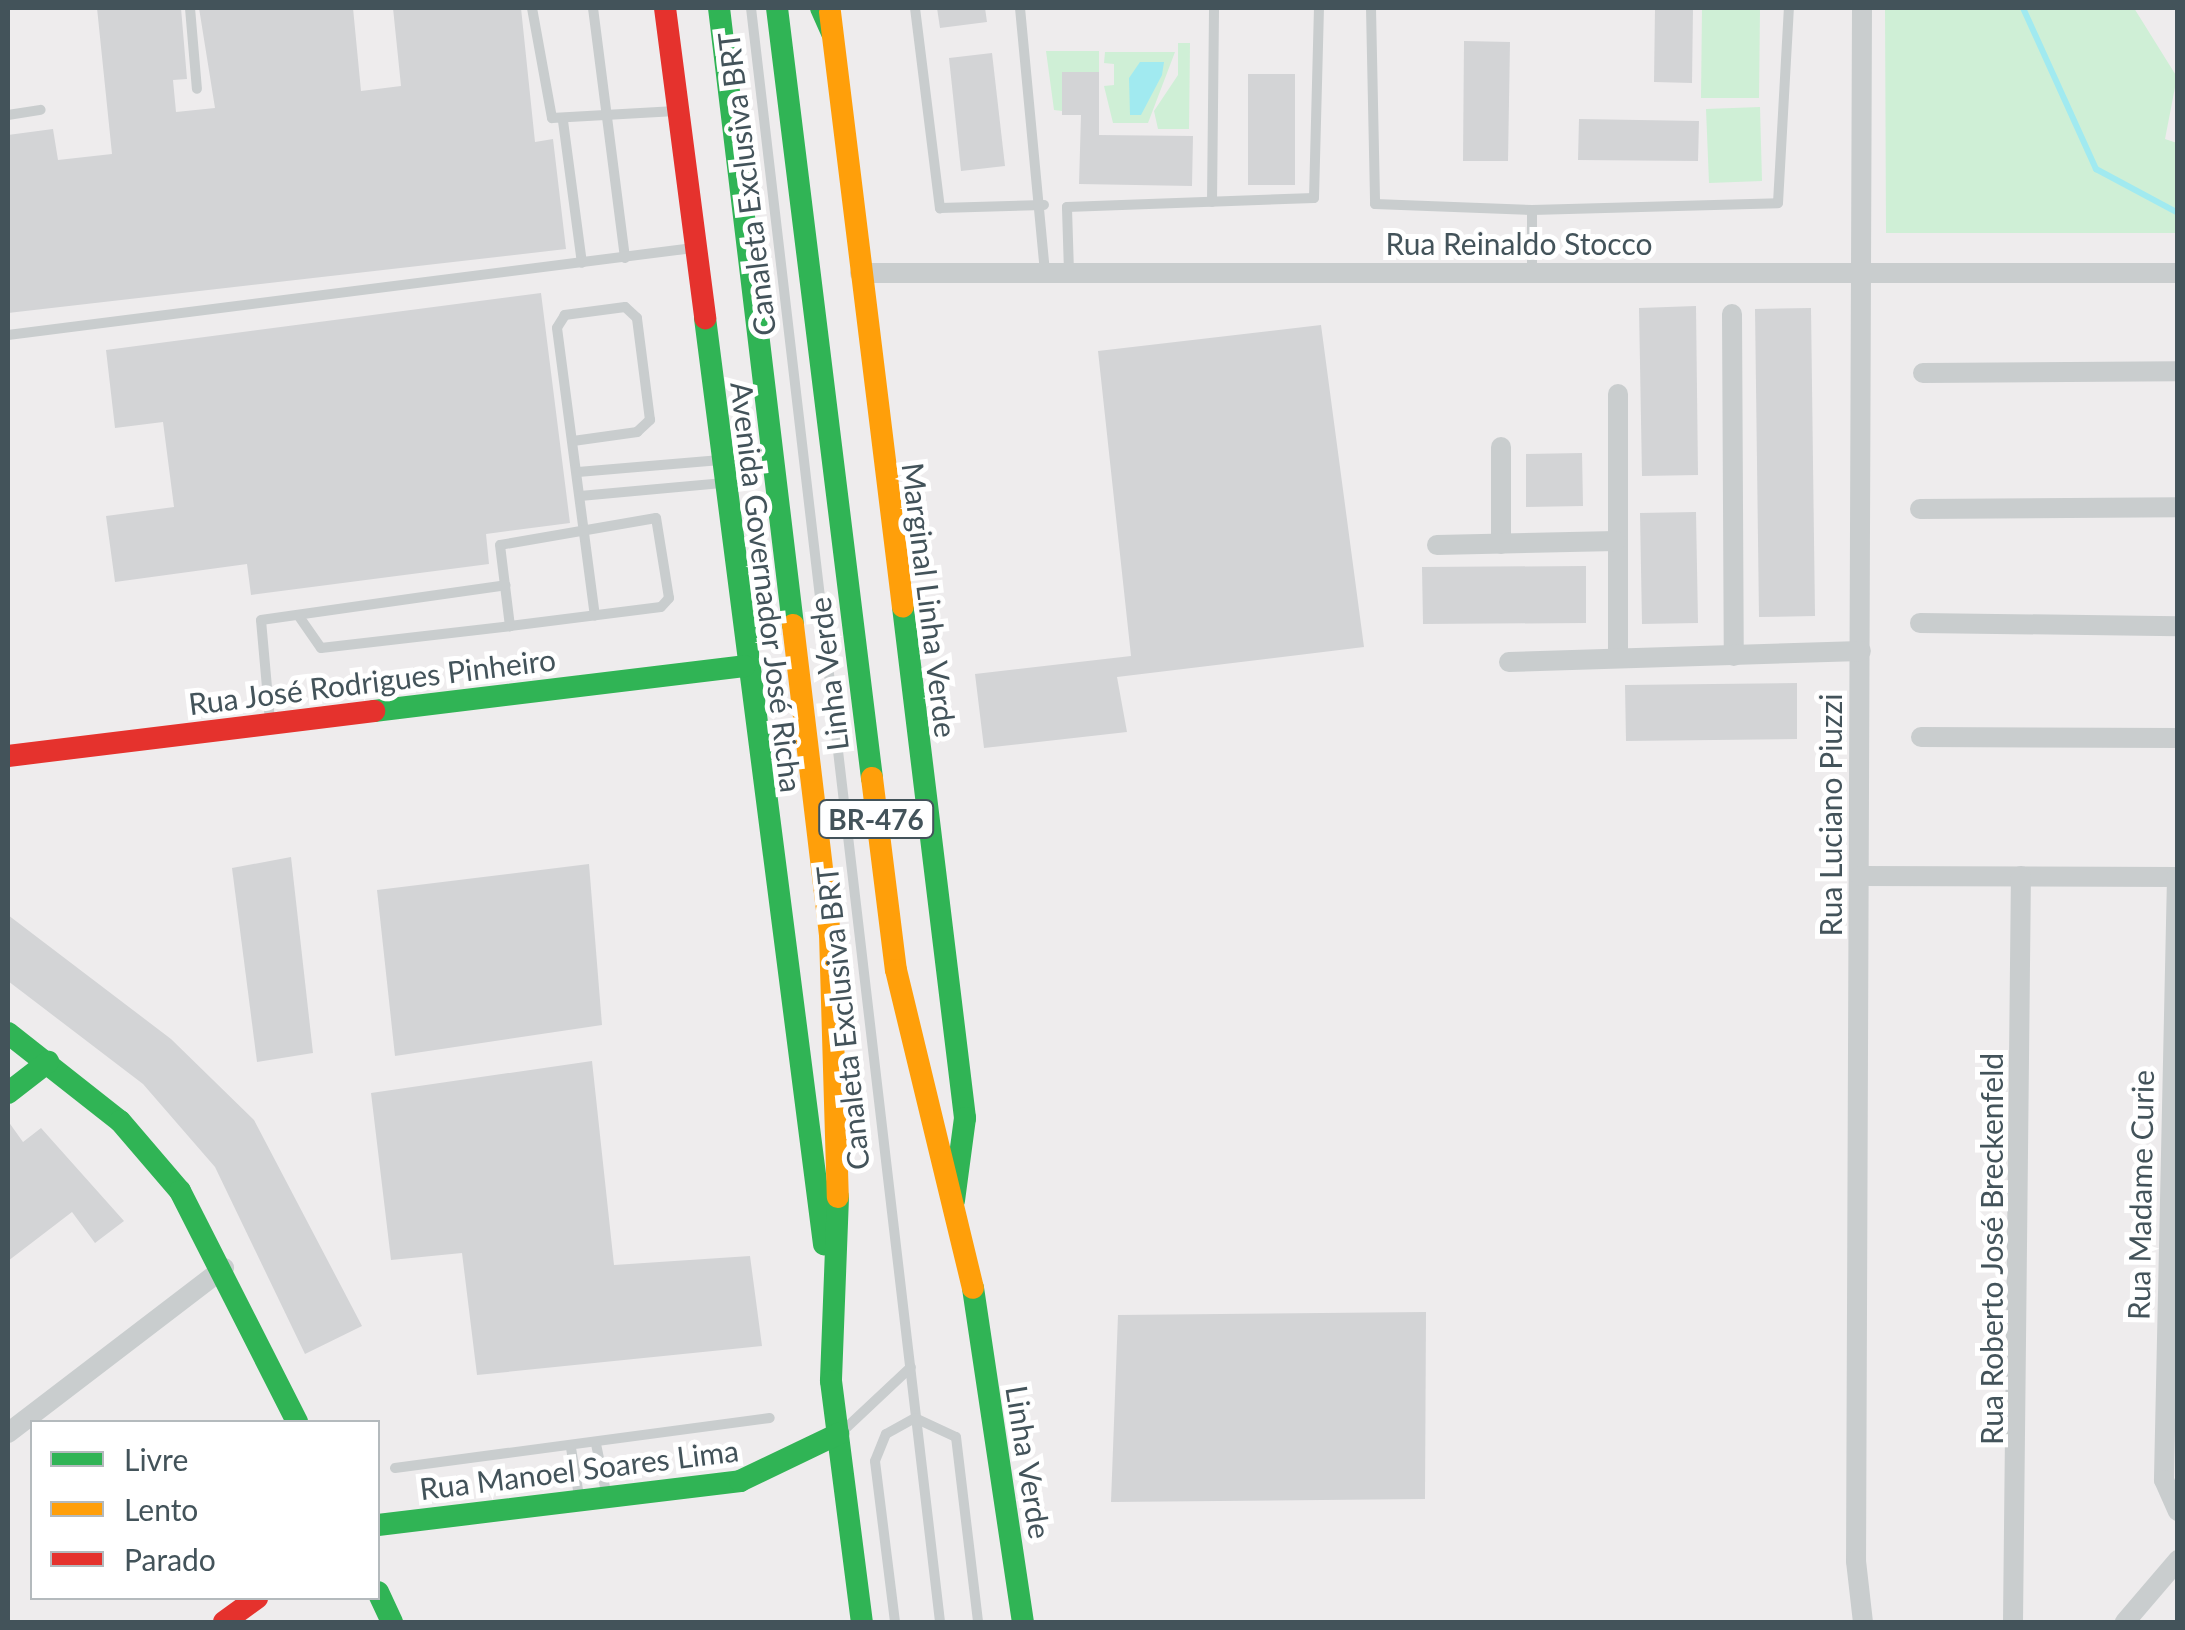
<!DOCTYPE html>
<html>
<head>
<meta charset="utf-8">
<style>
  body { margin:0 }
  #map { position:relative; width:2185px; height:1630px; overflow:hidden; background:#eeeced; font-family:Lato,sans-serif }
  div>[style] { position:absolute }
  [style*='--x'] { left:calc(var(--x)*1px); top:calc(var(--y)*1px); width:calc(var(--w)*1px); rotate:calc(var(--a)*1deg) }
  .green>* { inset:0; background:#cfefd6 }
  .water>* { inset:0; background:#a1eaf0 }
  .stream>* { height:6px; margin:-3px; padding:0 3px; transform-origin:3px; border-radius:3px; background:#a1eaf0 }
  .building>* { inset:0; background:#d3d4d6 }
  .lane>* { height:10px; margin:-5px; padding:0 5px; transform-origin:5px; border-radius:5px; background:#c9cdce }
  .street>* { height:20px; margin:-10px; padding:0 10px; transform-origin:10px; border-radius:10px; background:#c9cdce }
  .fast>* { height:22px; margin:-11px; padding:0 11px; transform-origin:11px; border-radius:11px; background:#30b455 }
  .slow>* { height:22px; margin:-11px; padding:0 11px; transform-origin:11px; border-radius:11px; background:#ff9f0a }
  .jam>* { height:22px; margin:-11px; padding:0 11px; transform-origin:11px; border-radius:11px; background:#e5322d }
  span { translate:-50% -50%; white-space:nowrap; text-align:center; line-height:1.15; -webkit-text-stroke:10px #fff; paint-order:stroke }
  .shield-label span { padding:2px 8px; background:#fff; border:2px solid; border-radius:8px; -webkit-text-stroke-width:0 }
  .shield-label { font-size:28px; color:#43535a; font-weight:700 }
  .street-label { font-size:30px; color:#43535a }
  .frame { position:absolute; inset:0; border:10px solid #43535a; pointer-events:none }
  .legend { position:absolute; left:30px; top:1420px; width:350px; height:180px; box-sizing:border-box; background:#fff; border:2px solid #b4babd; margin:0; padding:12px 18px; list-style:none; font-size:30px; color:#43535a }
  .legend li { display:flex; align-items:center; gap:20px; height:50px }
  .legend b { width:50px; border:2px solid #b4babd }
</style>
</head>
<body>
<div id="map">
  <div class="green">
    <div style="clip-path:polygon(1702px 8px,1760px 8px,1759px 98px,1701px 98px)"></div>
    <div style="clip-path:polygon(1885px 8px,2134px 8px,2177px 77px,2165px 139px,2177px 143px,2177px 233px,1886px 233px)"></div>
    <div style="clip-path:polygon(1178px 43px,1190px 43px,1189px 129px,1158px 129px,1154px 111px,1178px 75px)"></div>
    <div style="clip-path:polygon(1046px 51px,1099px 51px,1099px 72px,1062px 72px,1062px 111px,1054px 110px)"></div>
    <div style="clip-path:polygon(1105px 52px,1175px 52px,1148px 123px,1113px 123px,1104px 86px,1114px 85px,1114px 64px,1104px 63px)"></div>
    <div style="clip-path:polygon(1760px 107px,1762px 181px,1709px 183px,1706px 109px)"></div>
  </div>
  <div class="water">
    <div style="clip-path:polygon(1140px 62px,1164px 62px,1162px 75px,1141px 115px,1130px 115px,1129px 78px)"></div>
  </div>
  <div class="stream">
    <div style="--x:2023;--y:8;--w:177;--a:65.6"></div>
    <div style="--x:2096;--y:169;--w:93;--a:28.2"></div>
  </div>
  <div class="building">
    <div style="clip-path:polygon(97px 8px,181px 8px,187px 79px,173px 80px,176px 112px,215px 108px,199px 8px,353px 8px,361px 91px,401px 86px,393px 8px,521px 8px,535px 142px,553px 139px,566px 249px,8px 313px,8px 135px,53px 129px,58px 160px,112px 154px)"></div>
    <div style="clip-path:polygon(937px 8px,985px 8px,987px 22px,940px 28px)"></div>
    <div style="clip-path:polygon(1655px 8px,1693px 8px,1692px 83px,1654px 82px)"></div>
    <div style="clip-path:polygon(1464px 41px,1510px 42px,1508px 161px,1463px 161px)"></div>
    <div style="clip-path:polygon(992px 53px,1005px 166px,961px 171px,949px 58px)"></div>
    <div style="clip-path:polygon(1062px 72px,1099px 72px,1099px 135px,1193px 136px,1192px 186px,1079px 184px,1081px 115px,1062px 115px)"></div>
    <div style="clip-path:polygon(1248px 74px,1295px 74px,1295px 185px,1248px 185px)"></div>
    <div style="clip-path:polygon(1579px 119px,1699px 121px,1698px 161px,1578px 160px)"></div>
    <div style="clip-path:polygon(541px 293px,570px 523px,486px 534px,489px 564px,251px 595px,247px 564px,115px 582px,106px 516px,174px 507px,163px 422px,115px 428px,106px 350px)"></div>
    <div style="clip-path:polygon(1696px 306px,1698px 475px,1642px 476px,1639px 308px)"></div>
    <div style="clip-path:polygon(1811px 308px,1815px 616px,1759px 617px,1755px 309px)"></div>
    <div style="clip-path:polygon(1321px 325px,1364px 647px,1117px 677px,1127px 732px,984px 748px,975px 674px,1131px 656px,1098px 351px)"></div>
    <div style="clip-path:polygon(1582px 453px,1583px 506px,1526px 507px,1526px 454px)"></div>
    <div style="clip-path:polygon(1696px 512px,1698px 623px,1642px 624px,1640px 513px)"></div>
    <div style="clip-path:polygon(1586px 566px,1586px 623px,1423px 624px,1422px 567px)"></div>
    <div style="clip-path:polygon(1797px 683px,1797px 739px,1626px 741px,1625px 685px)"></div>
    <div style="clip-path:polygon(291px 857px,313px 1053px,257px 1062px,232px 868px)"></div>
    <div style="clip-path:polygon(589px 864px,602px 1025px,395px 1056px,377px 890px)"></div>
    <div style="clip-path:polygon(8px 915px,171px 1039px,254px 1120px,362px 1326px,305px 1354px,215px 1167px,143px 1084px,8px 981px)"></div>
    <div style="clip-path:polygon(592px 1061px,614px 1265px,750px 1256px,762px 1346px,477px 1375px,462px 1253px,391px 1260px,371px 1093px)"></div>
    <div style="clip-path:polygon(8px 1121px,23px 1142px,41px 1128px,124px 1221px,95px 1243px,72px 1212px,8px 1261px)"></div>
    <div style="clip-path:polygon(1426px 1312px,1425px 1499px,1111px 1502px,1118px 1315px)"></div>
  </div>
  <div class="lane">
    <div style="--x:190;--y:8;--w:81;--a:85.1"></div>
    <div style="--x:532;--y:8;--w:112;--a:79.7"></div>
    <div style="--x:552;--y:118;--w:124;--a:-3.2"></div>
    <div style="--x:593;--y:8;--w:252;--a:82.7"></div>
    <div style="--x:751;--y:8;--w:1625;--a:83.32"></div>
    <div style="--x:915;--y:8;--w:202;--a:82.9"></div>
    <div style="--x:940;--y:208;--w:104;--a:-1.7"></div>
    <div style="--x:1020;--y:8;--w:266;--a:84.6"></div>
    <div style="--x:1371;--y:8;--w:196;--a:88.8"></div>
    <div style="--x:1375;--y:204;--w:157;--a:2.2"></div>
    <div style="--x:1532;--y:210;--w:246;--a:-1.6"></div>
    <div style="--x:1778;--y:203;--w:195;--a:-86.8"></div>
    <div style="--x:8;--y:115;--w:33;--a:-9"></div>
    <div style="--x:563;--y:121;--w:143;--a:82.4"></div>
    <div style="--x:1212;--y:202;--w:194;--a:-89.4"></div>
    <div style="--x:1532;--y:210;--w:63;--a:90"></div>
    <div style="--x:1069;--y:272;--w:65;--a:-91.8"></div>
    <div style="--x:1067;--y:207;--w:247;--a:-2.1"></div>
    <div style="--x:1314;--y:198;--w:190;--a:-88.5"></div>
    <div style="--x:8;--y:335;--w:691;--a:-7.24"></div>
    <div style="--x:573;--y:441;--w:65;--a:-8"></div>
    <div style="--x:637;--y:432;--w:18;--a:-43"></div>
    <div style="--x:650;--y:420;--w:103;--a:-97.3"></div>
    <div style="--x:637;--y:318;--w:16;--a:-137"></div>
    <div style="--x:625;--y:307;--w:61;--a:172.4"></div>
    <div style="--x:565;--y:315;--w:15;--a:122"></div>
    <div style="--x:557;--y:328;--w:290;--a:82.5"></div>
    <div style="--x:578;--y:472;--w:143;--a:-4.8"></div>
    <div style="--x:580;--y:496;--w:145;--a:-5.2"></div>
    <div style="--x:298;--y:615;--w:40;--a:55.1"></div>
    <div style="--x:321;--y:648;--w:190;--a:-6.6"></div>
    <div style="--x:510;--y:626;--w:152;--a:-7.2"></div>
    <div style="--x:661;--y:607;--w:12;--a:-48"></div>
    <div style="--x:669;--y:598;--w:81;--a:-99.2"></div>
    <div style="--x:656;--y:518;--w:158;--a:170.2"></div>
    <div style="--x:500;--y:545;--w:82;--a:83"></div>
    <div style="--x:270;--y:721;--w:101;--a:-95.1"></div>
    <div style="--x:261;--y:620;--w:247;--a:-8.1"></div>
    <div style="--x:846;--y:1428;--w:89;--a:-43.2"></div>
    <div style="--x:596;--y:1444;--w:49;--a:78.2"></div>
    <div style="--x:571;--y:1448;--w:49;--a:80.5"></div>
    <div style="--x:395;--y:1468;--w:378;--a:-7.6"></div>
    <div style="--x:895;--y:1622;--w:162;--a:-97.1"></div>
    <div style="--x:875;--y:1461;--w:29;--a:-68"></div>
    <div style="--x:886;--y:1434;--w:33;--a:-29"></div>
    <div style="--x:915;--y:1418;--w:45;--a:24.9"></div>
    <div style="--x:956;--y:1437;--w:186;--a:83.2"></div>
  </div>
  <div class="street">
    <div style="--x:1862;--y:8;--w:1553;--a:90.22"></div>
    <div style="--x:1856;--y:1561;--w:61;--a:83.5"></div>
    <div style="--x:860;--y:273;--w:1318;--a:0"></div>
    <div style="--x:1732;--y:314;--w:342;--a:89.7"></div>
    <div style="--x:1923;--y:373;--w:255;--a:-0.4"></div>
    <div style="--x:1618;--y:394;--w:264;--a:90"></div>
    <div style="--x:1920;--y:509;--w:258;--a:-0.4"></div>
    <div style="--x:1501;--y:544;--w:97;--a:-90"></div>
    <div style="--x:1437;--y:545;--w:179;--a:-1.3"></div>
    <div style="--x:1920;--y:623;--w:258;--a:0.7"></div>
    <div style="--x:1509;--y:662;--w:352;--a:-1.8"></div>
    <div style="--x:1921;--y:737;--w:257;--a:0.2"></div>
    <div style="--x:1860;--y:876;--w:318;--a:0.2"></div>
    <div style="--x:2177;--y:877;--w:603;--a:91.24"></div>
    <div style="--x:2164;--y:1480;--w:34;--a:66"></div>
    <div style="--x:8;--y:1433;--w:272;--a:-37.4"></div>
    <div style="--x:2013;--y:1622;--w:746;--a:-89.39"></div>
    <div style="--x:2125;--y:1622;--w:82;--a:-49.5"></div>
  </div>
  <div class="fast">
    <div style="--x:719;--y:8;--w:621;--a:83.16"></div>
    <div style="--x:777;--y:8;--w:776;--a:82.97"></div>
    <div style="--x:821;--y:8;--w:27;--a:66"></div>
    <div style="--x:705;--y:318;--w:934;--a:82.68"></div>
    <div style="--x:903;--y:607;--w:515;--a:83.08"></div>
    <div style="--x:965;--y:1118;--w:83;--a:97.6"></div>
    <div style="--x:374;--y:711;--w:373;--a:-6.9"></div>
    <div style="--x:8;--y:1033;--w:142;--a:38.2"></div>
    <div style="--x:120;--y:1121;--w:92;--a:49.4"></div>
    <div style="--x:180;--y:1191;--w:259;--a:63.1"></div>
    <div style="--x:8;--y:1093;--w:51;--a:-37.8"></div>
    <div style="--x:838;--y:1197;--w:184;--a:92.2"></div>
    <div style="--x:831;--y:1381;--w:243;--a:82.7"></div>
    <div style="--x:973;--y:1288;--w:338;--a:81.5"></div>
    <div style="--x:378;--y:1525;--w:365;--a:-6.9"></div>
    <div style="--x:740;--y:1481;--w:109;--a:-25.6"></div>
    <div style="--x:378;--y:1592;--w:33;--a:65"></div>
  </div>
  <div class="slow">
    <div style="--x:830;--y:12;--w:599;--a:83.01"></div>
    <div style="--x:793;--y:625;--w:311;--a:83.2"></div>
    <div style="--x:830;--y:934;--w:263;--a:88.3"></div>
    <div style="--x:872;--y:778;--w:193;--a:82.9"></div>
    <div style="--x:896;--y:970;--w:327;--a:76.4"></div>
  </div>
  <div class="jam">
    <div style="--x:665;--y:8;--w:313;--a:82.6"></div>
    <div style="--x:8;--y:756;--w:369;--a:-7"></div>
    <div style="--x:224;--y:1622;--w:41;--a:-36"></div>
  </div>
  <div class="shield-label">
    <span style="left:876px;top:819px">BR-476</span>
  </div>
  <div class="street-label">
    <span style="left:746px;top:184px;rotate:-97deg">Canaleta Exclusiva BRT</span>
    <span style="left:1519px;top:243px">Rua Reinaldo Stocco</span>
    <span style="left:767px;top:587px;rotate:83deg">Avenida Governador José Richa</span>
    <span style="left:930px;top:600px;rotate:83deg">Marginal Linha Verde</span>
    <span style="left:828px;top:674px;rotate:-97deg">Linha Verde</span>
    <span style="left:372px;top:681px;rotate:-7deg">Rua José Rodrigues Pinheiro</span>
    <span style="left:1830px;top:815px;rotate:-90deg">Rua Luciano Piuzzi</span>
    <span style="left:842px;top:1018px;rotate:-96deg">Canaleta Exclusiva BRT</span>
    <span style="left:2140px;top:1195px;rotate:-89deg">Rua Madame Curie</span>
    <span style="left:1991px;top:1249px;rotate:-90deg">Rua Roberto José Breckenfeld</span>
    <span style="left:1029px;top:1462px;rotate:81deg">Linha Verde</span>
    <span style="left:579px;top:1469px;rotate:-7deg">Rua Manoel Soares Lima</span>
  </div>
  <div class="frame"></div>
  <ul class="legend">
  <li><b style="height:12px;background:#30b455"></b>Livre</li>
  <li><b style="height:12px;background:#ff9f0a"></b>Lento</li>
  <li><b style="height:12px;background:#e5322d"></b>Parado</li>
  </ul>
</div>
</body>
</html>
